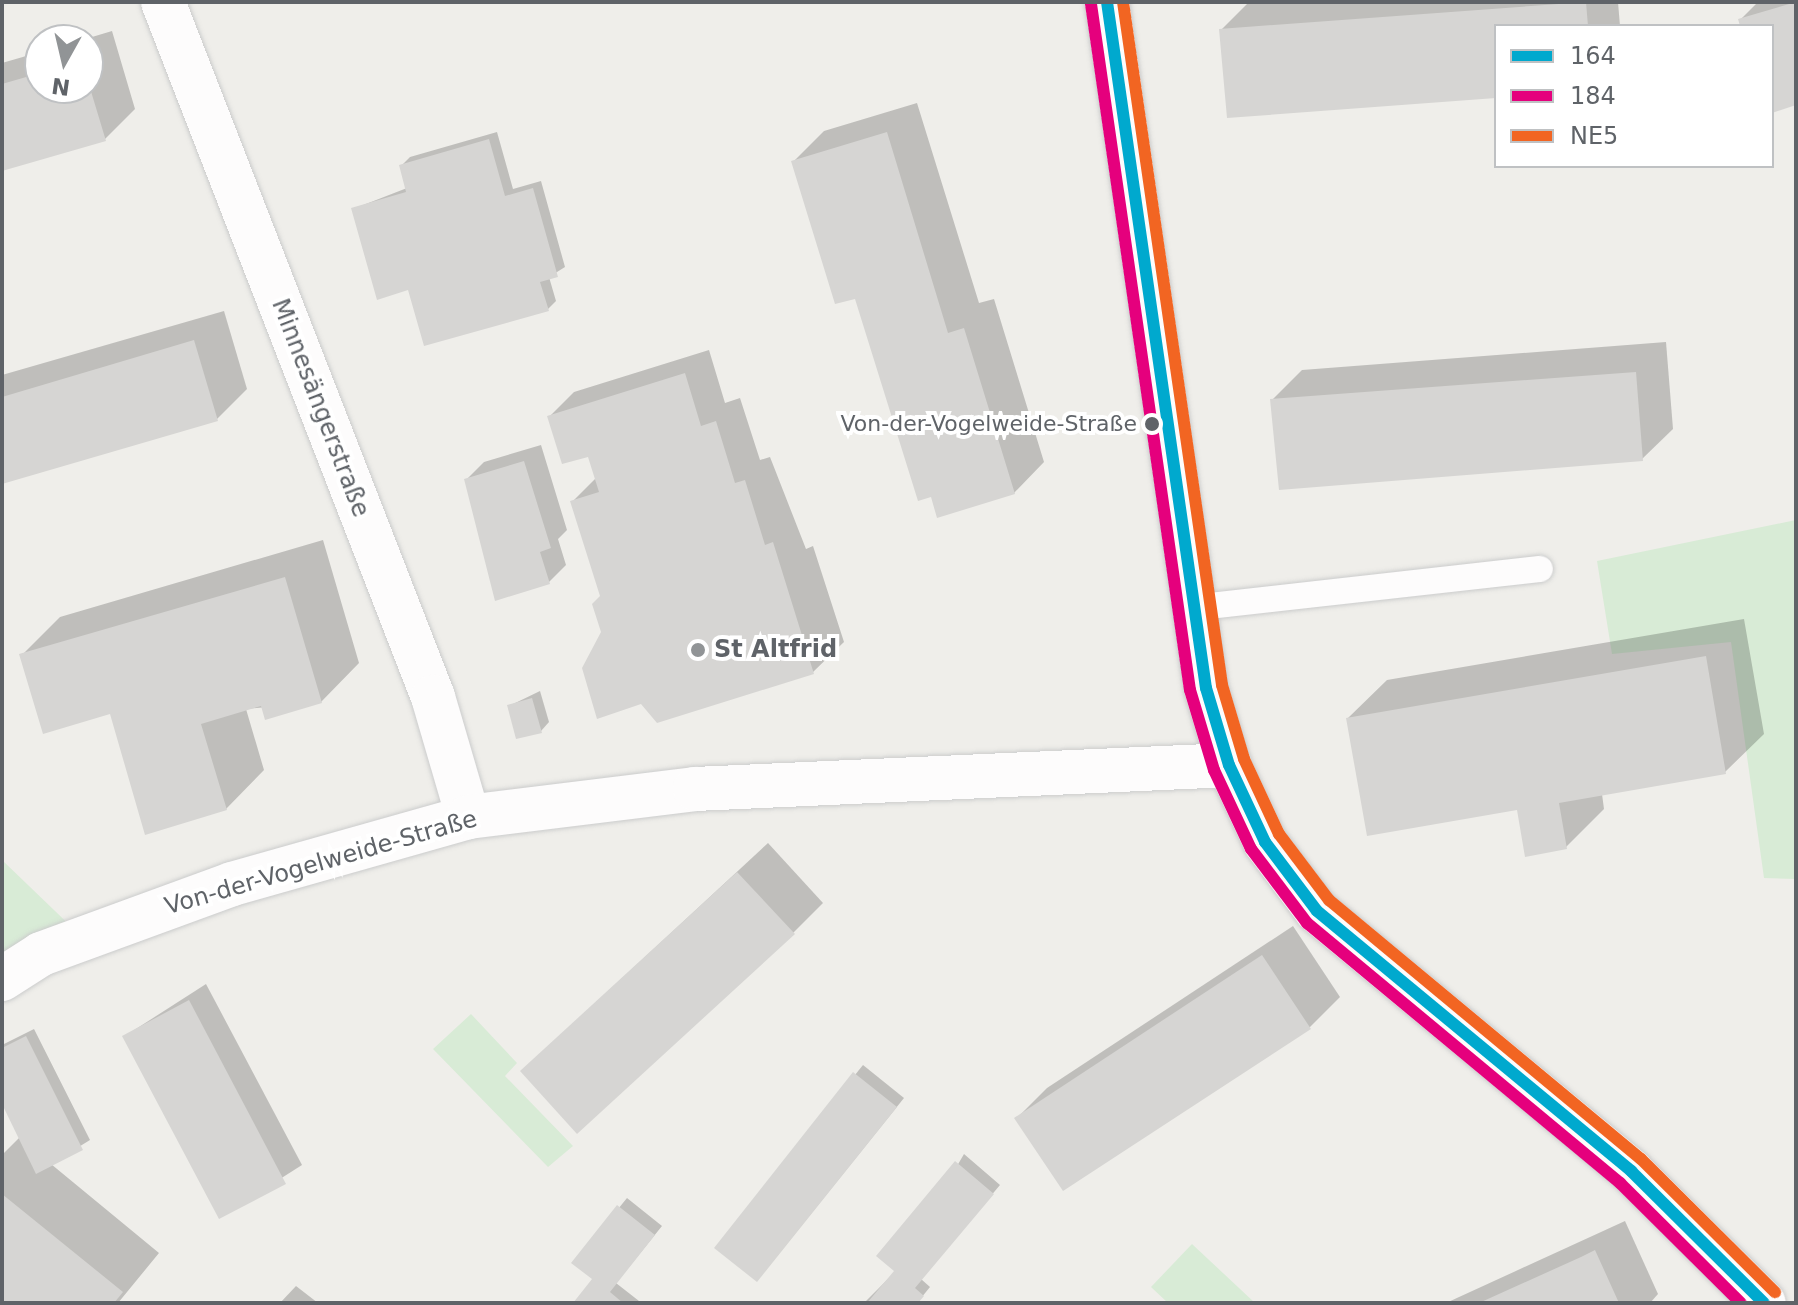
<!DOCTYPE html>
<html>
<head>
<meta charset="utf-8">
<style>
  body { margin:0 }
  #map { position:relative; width:1798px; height:1305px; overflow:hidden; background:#efeeea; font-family:"DejaVu Sans",sans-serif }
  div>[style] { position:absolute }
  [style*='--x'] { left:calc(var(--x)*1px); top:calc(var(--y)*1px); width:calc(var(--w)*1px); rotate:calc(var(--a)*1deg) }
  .green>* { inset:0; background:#d8ebd6 }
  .shadow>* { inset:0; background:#0003 }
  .building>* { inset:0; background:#d6d5d3 }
  .roads { filter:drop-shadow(0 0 2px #cbcccc) drop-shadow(0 0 2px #cbcccc) }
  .service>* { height:26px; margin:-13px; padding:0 13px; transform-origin:13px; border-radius:13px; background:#fdfcfc }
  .minor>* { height:44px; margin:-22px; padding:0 22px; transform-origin:22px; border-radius:22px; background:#fdfcfc }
  .bus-1>* { height:12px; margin:-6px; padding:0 6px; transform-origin:6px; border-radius:6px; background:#00a9ce }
  .bus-2>* { height:12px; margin:-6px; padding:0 6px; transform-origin:6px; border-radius:6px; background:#e5007d }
  .bus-3>* { height:12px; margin:-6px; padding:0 6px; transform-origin:6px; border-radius:6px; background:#f26522 }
  .dots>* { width:22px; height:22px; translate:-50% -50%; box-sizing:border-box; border:4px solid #fff; border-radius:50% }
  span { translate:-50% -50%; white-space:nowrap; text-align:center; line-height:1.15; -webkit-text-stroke:8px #fff; paint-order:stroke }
  .bus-label { font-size:22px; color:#5f6368 }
  .right { translate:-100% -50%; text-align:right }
  .street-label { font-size:24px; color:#5f6368 }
  .poi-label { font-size:24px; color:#5f6368; font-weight:700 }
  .left { translate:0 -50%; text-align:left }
  .frame { position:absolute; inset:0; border:4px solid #5f6368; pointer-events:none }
  .legend { position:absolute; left:1494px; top:24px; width:280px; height:144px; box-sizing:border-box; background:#fff; border:2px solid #bfc1c3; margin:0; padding:10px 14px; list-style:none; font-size:24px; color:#5f6368 }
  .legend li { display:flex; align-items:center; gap:16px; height:40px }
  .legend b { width:40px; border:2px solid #bfc1c3 }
  .north { position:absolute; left:24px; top:24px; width:80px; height:80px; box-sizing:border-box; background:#fff; border:2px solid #bfc1c3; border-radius:50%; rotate:188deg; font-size:22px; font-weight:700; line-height:32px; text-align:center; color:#5f6368 }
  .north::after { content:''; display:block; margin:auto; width:28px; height:36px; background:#919496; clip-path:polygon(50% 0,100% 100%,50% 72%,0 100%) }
</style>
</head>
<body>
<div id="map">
  <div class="green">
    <div style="clip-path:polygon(1796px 520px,1796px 879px,1764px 878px,1731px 642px,1612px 654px,1597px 561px)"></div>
    <div style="clip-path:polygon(2px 860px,81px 936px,2px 978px)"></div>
    <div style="clip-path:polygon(471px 1014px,517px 1063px,505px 1076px,573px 1146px,548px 1167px,433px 1049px)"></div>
    <div style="clip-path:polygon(1192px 1244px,1255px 1303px,1168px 1303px,1151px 1287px)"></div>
  </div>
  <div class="shadow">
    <div style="clip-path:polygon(1249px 2px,1618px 2px,1620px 26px,1496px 26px,1496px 96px,1221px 30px)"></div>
    <div style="clip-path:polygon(1758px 2px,1796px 2px,1796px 103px,1772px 110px,1772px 26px,1740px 20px)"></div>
    <div style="clip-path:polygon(112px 31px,135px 109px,105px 139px,2px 169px,2px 63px,40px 52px,40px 88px,88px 88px,88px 40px,82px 40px)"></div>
    <div style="clip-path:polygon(917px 103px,979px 303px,994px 299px,1044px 462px,1014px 493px,856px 296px,793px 162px,824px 131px)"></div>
    <div style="clip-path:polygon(497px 132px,513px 189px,541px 181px,565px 267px,549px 277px,556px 301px,548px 309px,409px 288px,353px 209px,407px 188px,401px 166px,410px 157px)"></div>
    <div style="clip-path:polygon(224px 311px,247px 389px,217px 419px,2px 481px,2px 375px)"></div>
    <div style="clip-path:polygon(1666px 342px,1673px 429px,1642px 459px,1272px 400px,1302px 370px)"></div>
    <div style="clip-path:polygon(709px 350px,725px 403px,740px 398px,760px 460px,770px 457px,806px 549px,813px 546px,844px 642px,813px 672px,642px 702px,584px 668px,603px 630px,602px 596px,572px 502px,597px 477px,589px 454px,549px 417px,574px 392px)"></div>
    <div style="clip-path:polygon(541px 445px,567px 530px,558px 539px,566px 565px,549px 582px,466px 480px,484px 462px)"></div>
    <div style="clip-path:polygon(323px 540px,359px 663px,321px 702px,246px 709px,264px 770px,226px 809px,112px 712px,22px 655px,60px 617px)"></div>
    <div style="clip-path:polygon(1744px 619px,1764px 734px,1725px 772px,1602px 794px,1604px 809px,1566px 847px,1518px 808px,1348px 718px,1387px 680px)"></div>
    <div style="clip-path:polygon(540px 691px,549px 722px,541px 731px,509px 706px)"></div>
    <div style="clip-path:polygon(768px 843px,823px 903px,793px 933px,522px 1071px)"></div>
    <div style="clip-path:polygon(1293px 926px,1340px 997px,1310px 1027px,1017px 1118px,1047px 1088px)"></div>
    <div style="clip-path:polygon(206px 984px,302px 1165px,220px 1217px,125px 1036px)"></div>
    <div style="clip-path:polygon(34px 1029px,90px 1140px,51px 1164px,159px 1253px,118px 1303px,2px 1303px,2px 1155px,20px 1137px,2px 1100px,2px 1045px)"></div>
    <div style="clip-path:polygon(863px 1065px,904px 1098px,765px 1271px,716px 1247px)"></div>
    <div style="clip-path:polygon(964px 1154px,1000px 1185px,921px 1279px,930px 1287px,917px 1303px,864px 1303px,896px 1271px)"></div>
    <div style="clip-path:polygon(627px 1198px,662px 1226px,616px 1283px,639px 1301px,575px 1303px,594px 1279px,574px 1263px)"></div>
    <div style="clip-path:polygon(1625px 1221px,1658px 1294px,1650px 1303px,1446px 1303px)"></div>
    <div style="clip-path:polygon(296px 1286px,318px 1303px,280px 1303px)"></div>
  </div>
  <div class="building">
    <div style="clip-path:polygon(1586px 2px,1588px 26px,1496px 26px,1496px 98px,1227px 118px,1219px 29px)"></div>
    <div style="clip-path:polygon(1796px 2px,1796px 105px,1772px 113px,1772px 26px,1740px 26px,1738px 19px)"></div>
    <div style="clip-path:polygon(40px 73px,40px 88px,90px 88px,106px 141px,2px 171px,2px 84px)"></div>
    <div style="clip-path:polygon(887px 132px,948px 333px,964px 328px,1015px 494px,937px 518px,931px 497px,918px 501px,855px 299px,835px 304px,791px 161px)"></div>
    <div style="clip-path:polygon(489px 139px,505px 196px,533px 188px,558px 277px,540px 282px,549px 311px,424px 346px,408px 290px,377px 300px,351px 208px,406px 192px,399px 165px)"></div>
    <div style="clip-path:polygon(194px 340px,218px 421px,2px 484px,2px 397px)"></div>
    <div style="clip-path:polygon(1636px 372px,1643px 461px,1279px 490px,1270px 399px)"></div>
    <div style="clip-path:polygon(685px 373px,701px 426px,716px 421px,735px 483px,745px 480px,765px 545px,773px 542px,814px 674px,657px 723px,641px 704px,597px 719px,582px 668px,601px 632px,592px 604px,600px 596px,570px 501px,599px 492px,588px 457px,562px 464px,547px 416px)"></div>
    <div style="clip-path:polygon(524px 461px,551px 548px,540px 552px,550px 584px,495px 601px,464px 479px)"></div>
    <div style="clip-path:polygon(285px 577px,322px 703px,265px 720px,261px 706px,201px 724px,227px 810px,145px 835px,110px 714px,43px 734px,19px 654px)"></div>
    <div style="clip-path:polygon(1706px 656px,1726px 774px,1559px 803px,1567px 849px,1525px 857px,1517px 810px,1367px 836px,1346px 718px)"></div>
    <div style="clip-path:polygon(532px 698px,542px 733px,516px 739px,507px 705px)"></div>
    <div style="clip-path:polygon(737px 872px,795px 934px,577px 1134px,520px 1071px)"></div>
    <div style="clip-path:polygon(1262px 955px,1311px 1029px,1063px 1191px,1014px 1118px)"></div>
    <div style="clip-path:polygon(189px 1000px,286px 1184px,219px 1219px,122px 1036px)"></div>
    <div style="clip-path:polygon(26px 1036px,83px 1150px,36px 1174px,2px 1104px,2px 1048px)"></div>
    <div style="clip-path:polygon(853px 1072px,897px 1107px,757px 1282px,714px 1248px)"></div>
    <div style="clip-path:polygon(955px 1161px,994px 1194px,915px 1288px,924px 1296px,918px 1303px,867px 1303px,894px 1271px,876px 1256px)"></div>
    <div style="clip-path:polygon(2px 1194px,123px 1292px,114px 1303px,2px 1303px)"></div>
    <div style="clip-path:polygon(617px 1205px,655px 1235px,610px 1292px,623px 1303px,573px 1303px,592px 1279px,571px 1263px)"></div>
    <div style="clip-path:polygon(1595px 1250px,1619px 1303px,1479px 1303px,1581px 1257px)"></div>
  </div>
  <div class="roads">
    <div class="service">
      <div style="--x:1192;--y:608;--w:350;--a:-6.4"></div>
    </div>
    <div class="minor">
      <div style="--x:163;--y:2;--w:746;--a:68.77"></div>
      <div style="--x:433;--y:697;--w:125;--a:73.7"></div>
      <div style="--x:1107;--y:2;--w:693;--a:81.79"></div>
      <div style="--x:1206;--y:688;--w:80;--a:73.4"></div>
      <div style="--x:1229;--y:765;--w:85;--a:64.9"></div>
      <div style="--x:1265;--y:842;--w:86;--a:53"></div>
      <div style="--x:1317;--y:911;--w:408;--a:39.6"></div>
      <div style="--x:1631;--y:1171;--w:187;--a:44.8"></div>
      <div style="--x:2;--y:979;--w:46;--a:-32.7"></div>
      <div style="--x:41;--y:954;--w:203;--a:-20.1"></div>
      <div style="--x:232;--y:884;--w:245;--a:-15.8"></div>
      <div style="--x:468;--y:817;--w:229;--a:-7"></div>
      <div style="--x:695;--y:789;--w:535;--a:-2.57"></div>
    </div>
  </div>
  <div class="bus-1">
    <div style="--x:1107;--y:2;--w:693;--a:81.79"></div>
    <div style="--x:1206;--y:688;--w:80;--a:73.4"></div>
    <div style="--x:1229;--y:765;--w:85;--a:64.9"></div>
    <div style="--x:1265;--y:842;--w:86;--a:53"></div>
    <div style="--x:1317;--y:911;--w:408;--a:39.6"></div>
    <div style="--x:1631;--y:1171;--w:187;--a:44.8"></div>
  </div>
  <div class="bus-2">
    <div style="--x:1091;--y:4;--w:693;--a:81.79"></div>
    <div style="--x:1190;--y:690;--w:84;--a:73.3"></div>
    <div style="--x:1214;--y:770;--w:87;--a:64.9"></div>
    <div style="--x:1251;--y:849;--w:93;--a:52.9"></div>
    <div style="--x:1307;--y:923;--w:407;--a:39.7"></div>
    <div style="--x:1620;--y:1183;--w:170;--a:44.8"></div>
  </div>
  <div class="bus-3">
    <div style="--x:1123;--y:2;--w:690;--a:81.75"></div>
    <div style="--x:1222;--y:685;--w:77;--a:73.4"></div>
    <div style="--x:1244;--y:759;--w:83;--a:65"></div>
    <div style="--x:1279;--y:834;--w:83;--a:52.9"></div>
    <div style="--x:1329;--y:900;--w:405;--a:39.7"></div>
    <div style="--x:1641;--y:1159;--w:189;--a:44.8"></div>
  </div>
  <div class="dots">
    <div style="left:1152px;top:424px;background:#5f6368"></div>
    <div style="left:698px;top:650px;background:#919496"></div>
  </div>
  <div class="bus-label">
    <span class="right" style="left:1137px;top:424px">Von-der-Vogelweide-Straße</span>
  </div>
  <div class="street-label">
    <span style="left:320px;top:408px;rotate:69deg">Minnesängerstraße</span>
    <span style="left:321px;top:863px;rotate:-16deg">Von-der-Vogelweide-Straße</span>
  </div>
  <div class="poi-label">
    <span class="left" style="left:714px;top:650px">St Altfrid</span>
  </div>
  <div class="frame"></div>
  <ul class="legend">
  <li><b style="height:10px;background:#00a9ce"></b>164</li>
  <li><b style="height:10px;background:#e5007d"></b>184</li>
  <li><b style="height:10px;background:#f26522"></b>NE5</li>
  </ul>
  <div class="north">N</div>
</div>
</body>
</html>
